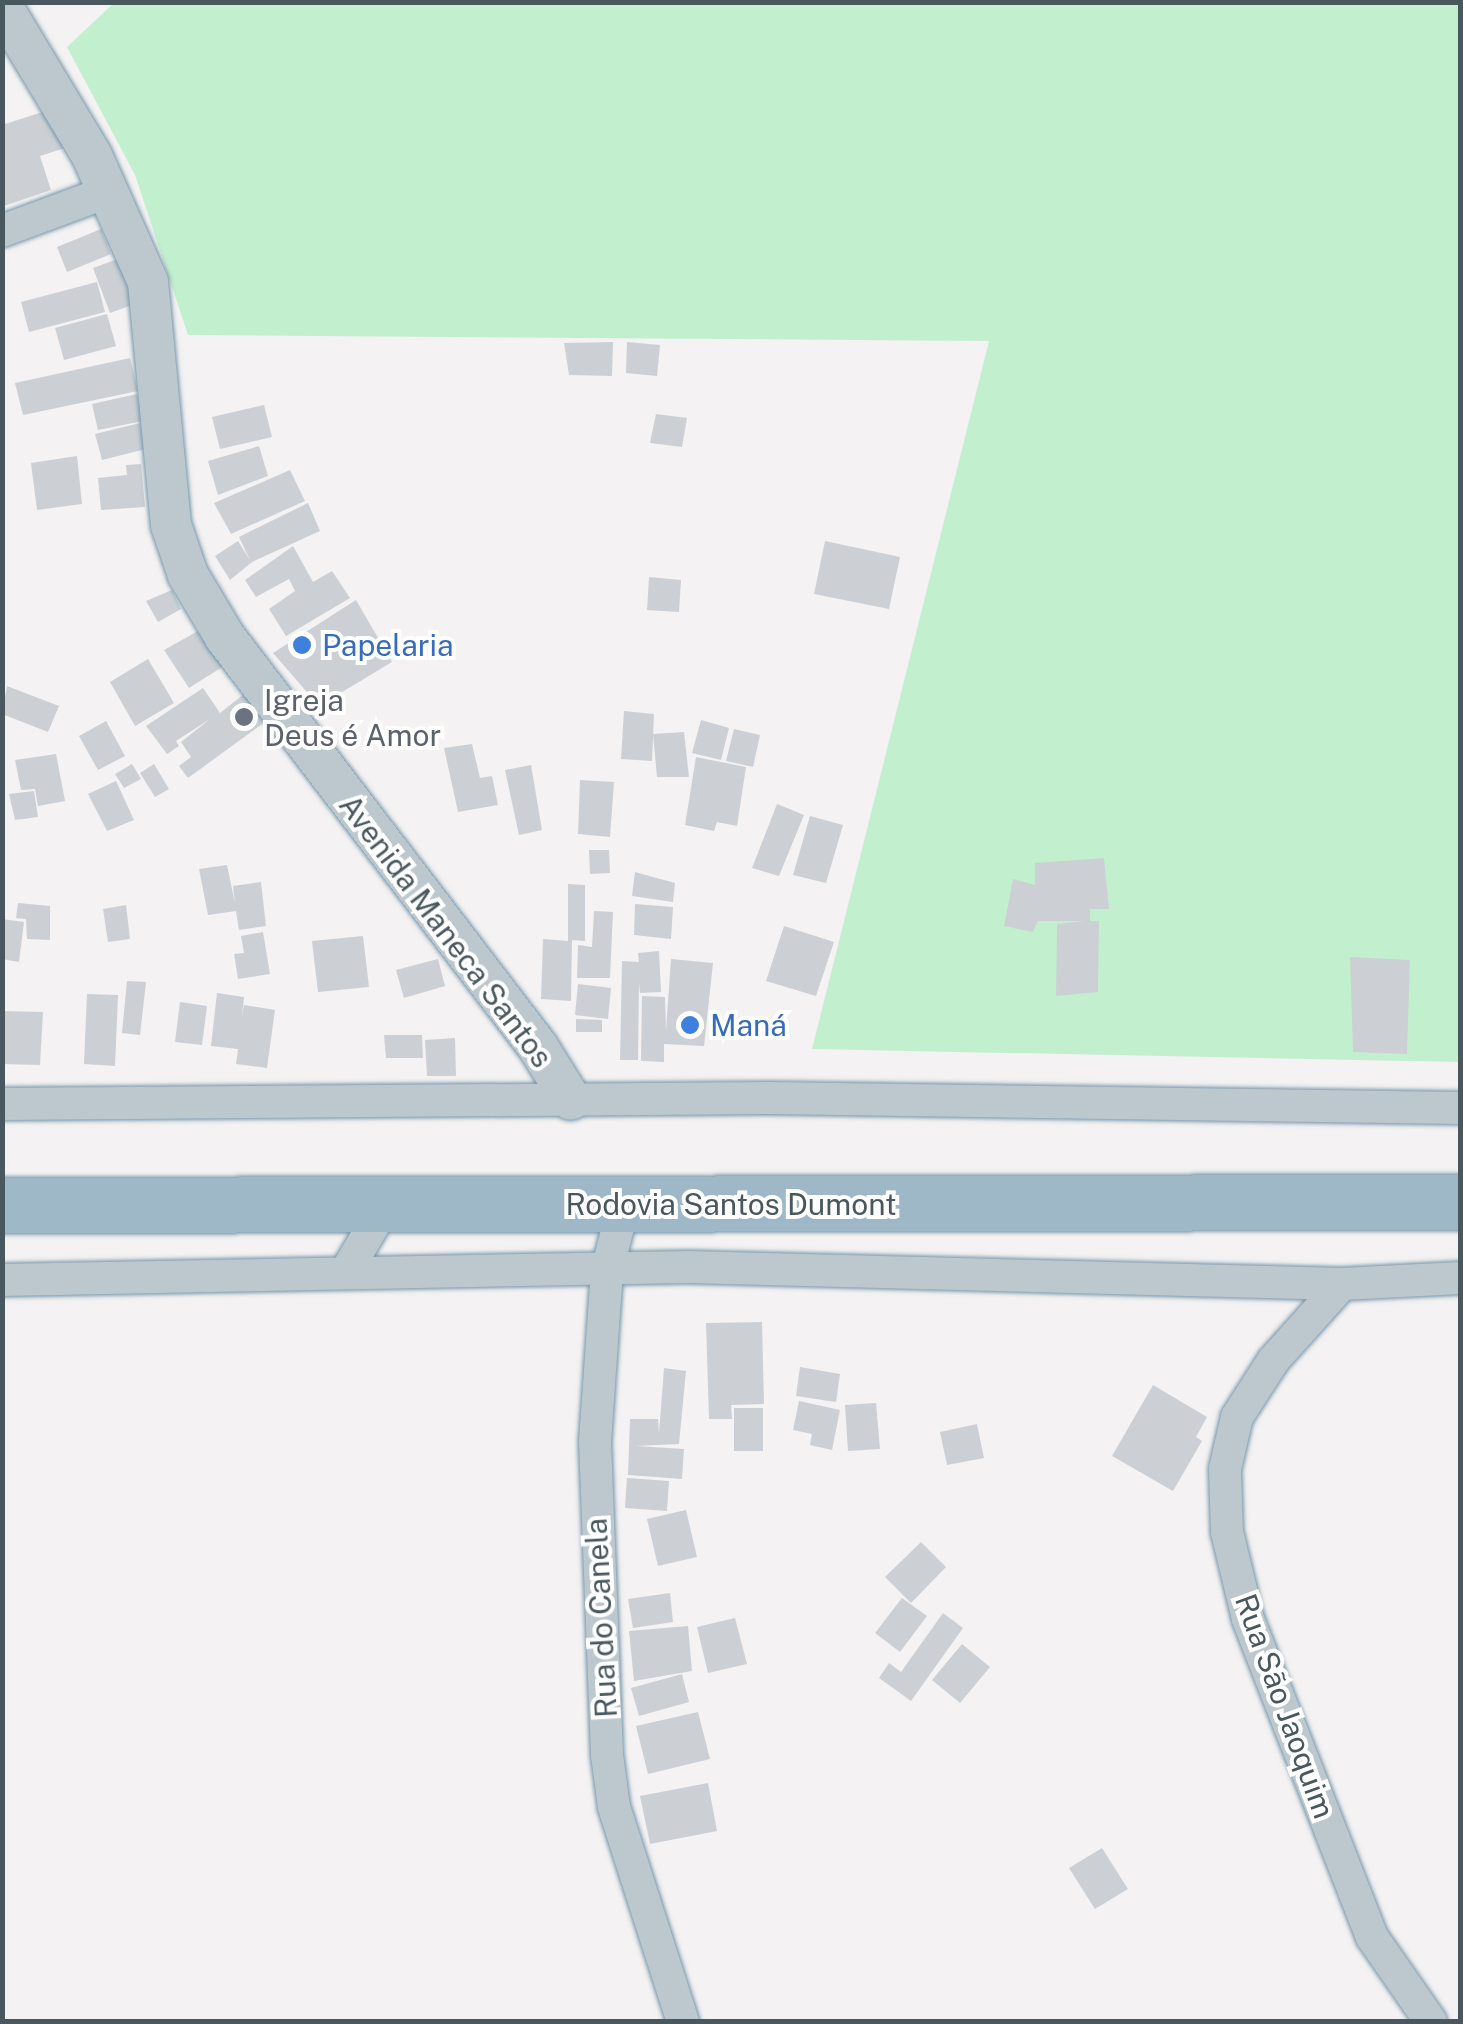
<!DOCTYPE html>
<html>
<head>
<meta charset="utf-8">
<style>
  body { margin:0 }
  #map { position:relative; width:1463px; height:2024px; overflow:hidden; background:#f4f2f2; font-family:"Public Sans",sans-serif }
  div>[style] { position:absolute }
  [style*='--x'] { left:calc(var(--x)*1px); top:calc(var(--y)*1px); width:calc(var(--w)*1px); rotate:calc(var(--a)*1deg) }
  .green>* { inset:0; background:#c2f0ce }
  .building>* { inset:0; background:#ccd0d4 }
  .roads { filter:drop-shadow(0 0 2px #7696ab) drop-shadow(0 0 2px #7696ab) }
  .minor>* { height:32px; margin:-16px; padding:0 16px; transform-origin:16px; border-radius:16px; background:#bdc8ce }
  .tertiary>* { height:40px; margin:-20px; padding:0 20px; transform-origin:20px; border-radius:20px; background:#bdc8ce }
  .trunk>* { height:55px; margin:-27.5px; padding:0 27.5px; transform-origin:27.5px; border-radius:27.5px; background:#9eb8c8 }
  .dots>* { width:28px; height:28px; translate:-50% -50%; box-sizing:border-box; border:5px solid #fff; border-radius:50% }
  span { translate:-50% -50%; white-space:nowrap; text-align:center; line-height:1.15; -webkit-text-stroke:8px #fff; paint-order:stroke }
  .shop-label { font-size:30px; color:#366cbe }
  .left { translate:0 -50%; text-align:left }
  .worship-label { font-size:30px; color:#5b616d }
  .street-label { font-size:30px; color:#49585f }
  .frame { position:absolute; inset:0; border:5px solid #49585f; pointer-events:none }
</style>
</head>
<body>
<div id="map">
  <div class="green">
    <div style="clip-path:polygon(115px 2px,1460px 3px,1460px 1062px,812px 1049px,989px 341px,188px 335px,135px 175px,67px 47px)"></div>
  </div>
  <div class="building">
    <div style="clip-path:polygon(55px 108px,68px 147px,40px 156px,51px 190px,4px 206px,2px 125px)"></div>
    <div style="clip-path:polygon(101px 229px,111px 254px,67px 272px,57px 247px)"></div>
    <div style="clip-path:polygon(131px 254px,148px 299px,110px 313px,93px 268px)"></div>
    <div style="clip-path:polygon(97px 282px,105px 312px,29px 332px,21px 302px)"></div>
    <div style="clip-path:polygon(107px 314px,116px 346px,64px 360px,55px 328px)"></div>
    <div style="clip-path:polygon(613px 342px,612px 376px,569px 375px,564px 343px)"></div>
    <div style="clip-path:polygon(627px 342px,660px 345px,657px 376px,626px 373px)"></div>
    <div style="clip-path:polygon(130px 358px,138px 391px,23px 415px,15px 383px)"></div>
    <div style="clip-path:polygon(137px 394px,143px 421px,98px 430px,92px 404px)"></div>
    <div style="clip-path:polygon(264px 405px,272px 437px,220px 449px,212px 417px)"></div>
    <div style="clip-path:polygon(656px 414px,687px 418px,682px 447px,650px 443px)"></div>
    <div style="clip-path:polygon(140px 423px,146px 449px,102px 460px,95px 434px)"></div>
    <div style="clip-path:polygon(259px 446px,268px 476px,218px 495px,208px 461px)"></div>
    <div style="clip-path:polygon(77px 456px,82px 504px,37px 510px,31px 463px)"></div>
    <div style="clip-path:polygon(141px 464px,145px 507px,101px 510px,98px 478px,127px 475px,126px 465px)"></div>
    <div style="clip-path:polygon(290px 470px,305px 501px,231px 534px,214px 503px)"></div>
    <div style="clip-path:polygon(308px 503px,320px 531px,252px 562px,230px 580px,215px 556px,238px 541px,250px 560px,239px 537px)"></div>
    <div style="clip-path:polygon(825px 541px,900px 557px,889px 609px,814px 594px)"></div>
    <div style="clip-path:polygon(293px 546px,313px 582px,332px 571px,350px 598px,286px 636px,269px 609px,295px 591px,289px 579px,256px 597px,245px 580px)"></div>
    <div style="clip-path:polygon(649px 577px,681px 580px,679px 612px,647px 610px)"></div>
    <div style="clip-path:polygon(172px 590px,181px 609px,158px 622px,146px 601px)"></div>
    <div style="clip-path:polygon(356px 600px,392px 662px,319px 706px,273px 653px)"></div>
    <div style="clip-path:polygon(205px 627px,227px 664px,189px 688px,164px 650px)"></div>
    <div style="clip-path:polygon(148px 659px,174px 703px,135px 726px,110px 682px)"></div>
    <div style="clip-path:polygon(7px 686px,59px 706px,48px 732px,2px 714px)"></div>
    <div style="clip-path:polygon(203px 688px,220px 713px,249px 690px,269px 719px,188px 778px,179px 766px,191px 757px,181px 742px,210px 719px,176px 741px,179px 746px,167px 754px,146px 726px)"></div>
    <div style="clip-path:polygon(624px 711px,654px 714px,652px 761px,621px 759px)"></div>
    <div style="clip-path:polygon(701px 720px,729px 728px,721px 760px,692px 753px)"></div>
    <div style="clip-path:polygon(106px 721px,125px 756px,98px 770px,79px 736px)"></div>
    <div style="clip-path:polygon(734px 729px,760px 735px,753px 767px,726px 761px)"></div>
    <div style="clip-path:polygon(684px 732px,689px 777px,657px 777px,653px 734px)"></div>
    <div style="clip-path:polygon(472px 744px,480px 778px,492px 776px,498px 805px,458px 812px,444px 748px)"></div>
    <div style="clip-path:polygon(56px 754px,65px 801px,38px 806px,35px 789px,21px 790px,15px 760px)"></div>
    <div style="clip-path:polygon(696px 757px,746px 767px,737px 826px,717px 822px,714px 831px,685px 825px)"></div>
    <div style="clip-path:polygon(132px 764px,141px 779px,124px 788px,115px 774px)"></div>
    <div style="clip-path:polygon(154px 764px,169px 789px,155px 797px,140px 773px)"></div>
    <div style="clip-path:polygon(531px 765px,542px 830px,519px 835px,505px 770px)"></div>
    <div style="clip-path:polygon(580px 780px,614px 782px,610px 837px,578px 834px)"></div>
    <div style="clip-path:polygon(116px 781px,134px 820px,107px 831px,88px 794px)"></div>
    <div style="clip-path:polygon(34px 791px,38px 817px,15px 820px,9px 794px)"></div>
    <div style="clip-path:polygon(777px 804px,804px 815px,779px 876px,752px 868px)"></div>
    <div style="clip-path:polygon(810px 816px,843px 825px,826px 883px,793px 875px)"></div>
    <div style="clip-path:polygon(589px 850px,609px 850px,610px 873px,590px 874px)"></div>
    <div style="clip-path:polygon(1104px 858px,1109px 909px,1090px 909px,1090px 921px,1099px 921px,1098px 992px,1056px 996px,1057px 924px,1085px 921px,1038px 921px,1033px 932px,1004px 926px,1013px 879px,1035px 885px,1035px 863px)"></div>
    <div style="clip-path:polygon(227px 865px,235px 903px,233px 886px,261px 882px,266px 926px,239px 930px,236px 911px,208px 915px,199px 869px)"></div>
    <div style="clip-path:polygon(635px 872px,675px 883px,673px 902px,632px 896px)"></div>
    <div style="clip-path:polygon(568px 884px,585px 885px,585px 941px,572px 940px,571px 1001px,541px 999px,543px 939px,568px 941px)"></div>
    <div style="clip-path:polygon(18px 903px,50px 906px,50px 940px,27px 939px,26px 919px,16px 918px)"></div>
    <div style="clip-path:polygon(635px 904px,673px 907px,671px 939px,634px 935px)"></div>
    <div style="clip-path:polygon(126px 905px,130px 939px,108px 942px,103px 909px)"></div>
    <div style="clip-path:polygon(594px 911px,613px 912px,610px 978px,577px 978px,578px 945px,592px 947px)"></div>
    <div style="clip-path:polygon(2px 919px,24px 922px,19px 962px,2px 959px)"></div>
    <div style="clip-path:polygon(784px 926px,834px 942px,816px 996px,766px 981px)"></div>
    <div style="clip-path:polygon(263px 932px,270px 974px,238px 979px,234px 954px,244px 953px,241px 936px)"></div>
    <div style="clip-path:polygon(363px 936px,369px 987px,318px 992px,312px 941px)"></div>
    <div style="clip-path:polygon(659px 951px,661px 992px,640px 993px,639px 982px,638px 1060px,620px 1060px,622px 961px,639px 962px,638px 953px)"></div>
    <div style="clip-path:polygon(1350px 957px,1410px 960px,1407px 1054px,1353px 1052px)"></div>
    <div style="clip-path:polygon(438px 959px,445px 986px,404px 998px,396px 970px)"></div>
    <div style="clip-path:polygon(671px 959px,713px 963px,704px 1046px,664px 1044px,664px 1062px,641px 1061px,642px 996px,665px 997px,666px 1030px)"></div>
    <div style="clip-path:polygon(127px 981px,146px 982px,140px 1035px,122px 1033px)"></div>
    <div style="clip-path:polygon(578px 984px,611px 988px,608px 1019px,575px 1015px)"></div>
    <div style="clip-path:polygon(217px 993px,244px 997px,242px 1017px,244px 1005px,275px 1010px,267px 1068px,236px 1064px,238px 1049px,211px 1046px)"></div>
    <div style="clip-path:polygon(87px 994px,118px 995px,115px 1066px,84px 1064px)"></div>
    <div style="clip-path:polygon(180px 1002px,207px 1006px,202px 1045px,175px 1042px)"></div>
    <div style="clip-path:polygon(2px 1011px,43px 1012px,40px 1065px,2px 1064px)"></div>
    <div style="clip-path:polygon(576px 1019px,602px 1020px,602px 1032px,576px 1032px)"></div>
    <div style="clip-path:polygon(384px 1035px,422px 1035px,423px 1058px,386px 1058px)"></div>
    <div style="clip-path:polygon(455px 1038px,456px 1076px,427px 1076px,425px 1040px)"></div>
    <div style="clip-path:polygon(762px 1322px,764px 1404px,731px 1405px,732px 1419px,709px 1419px,706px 1323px)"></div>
    <div style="clip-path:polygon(800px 1367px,840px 1374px,836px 1402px,796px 1396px)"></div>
    <div style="clip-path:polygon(664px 1368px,686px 1371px,679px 1444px,636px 1446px,684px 1449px,682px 1479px,628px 1475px,630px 1419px,658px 1419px,659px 1433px)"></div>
    <div style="clip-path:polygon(1153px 1385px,1207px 1417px,1196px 1437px,1202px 1441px,1173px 1491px,1112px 1456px)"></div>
    <div style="clip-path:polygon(799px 1401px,840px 1410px,832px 1450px,810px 1445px,812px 1434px,793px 1430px)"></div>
    <div style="clip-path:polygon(876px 1403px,880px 1449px,848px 1451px,845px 1405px)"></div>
    <div style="clip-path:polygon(734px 1408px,763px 1408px,763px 1451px,734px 1451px)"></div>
    <div style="clip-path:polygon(977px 1424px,984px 1458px,947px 1465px,940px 1432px)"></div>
    <div style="clip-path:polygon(627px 1478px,669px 1481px,667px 1511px,625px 1508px)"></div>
    <div style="clip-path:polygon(686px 1510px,697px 1557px,658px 1566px,647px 1519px)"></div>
    <div style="clip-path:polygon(921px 1542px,946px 1567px,911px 1603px,885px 1577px)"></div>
    <div style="clip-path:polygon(670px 1593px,673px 1622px,633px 1628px,628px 1599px)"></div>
    <div style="clip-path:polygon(902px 1598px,927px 1616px,900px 1652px,875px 1633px)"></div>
    <div style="clip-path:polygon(943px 1613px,963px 1628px,911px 1701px,879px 1678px,889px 1663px,901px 1672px)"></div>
    <div style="clip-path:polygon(735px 1618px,747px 1664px,708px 1673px,697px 1627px)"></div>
    <div style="clip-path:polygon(688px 1626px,692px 1671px,634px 1681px,629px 1631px)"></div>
    <div style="clip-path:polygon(962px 1644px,990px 1667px,960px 1703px,932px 1680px)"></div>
    <div style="clip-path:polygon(682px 1674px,689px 1702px,639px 1716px,631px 1688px)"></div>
    <div style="clip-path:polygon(698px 1712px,710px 1759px,648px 1774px,636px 1726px)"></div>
    <div style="clip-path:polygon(708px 1783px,717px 1831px,650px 1844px,640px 1796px)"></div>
    <div style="clip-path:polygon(1102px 1848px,1128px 1889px,1095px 1909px,1069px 1868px)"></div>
  </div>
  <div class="roads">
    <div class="minor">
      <div style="--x:2;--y:231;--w:115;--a:-20.3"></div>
      <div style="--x:2;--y:1104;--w:766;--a:-0.45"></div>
      <div style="--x:768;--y:1098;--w:692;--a:0.83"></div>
      <div style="--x:624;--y:1204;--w:68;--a:104.4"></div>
      <div style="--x:607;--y:1270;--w:172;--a:94"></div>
      <div style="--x:595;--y:1442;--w:313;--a:87.8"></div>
      <div style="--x:607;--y:1755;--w:52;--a:82.3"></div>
      <div style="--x:614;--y:1807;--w:226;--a:72.2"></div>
      <div style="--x:347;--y:1270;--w:77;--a:-59.4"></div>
      <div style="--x:2;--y:1280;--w:686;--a:-1.09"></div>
      <div style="--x:688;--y:1267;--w:654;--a:1.49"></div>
      <div style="--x:1342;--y:1284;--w:118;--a:-2.9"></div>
      <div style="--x:1342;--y:1284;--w:103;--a:131.9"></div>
      <div style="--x:1273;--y:1361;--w:67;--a:122.7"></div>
      <div style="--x:1237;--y:1417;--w:53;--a:103"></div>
      <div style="--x:1225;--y:1469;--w:63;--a:88.2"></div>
      <div style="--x:1227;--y:1532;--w:89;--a:76.4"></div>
      <div style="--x:1248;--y:1619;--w:341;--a:68.7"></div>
      <div style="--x:1372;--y:1937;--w:103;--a:55.2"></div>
    </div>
    <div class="tertiary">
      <div style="--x:2;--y:6;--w:175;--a:59"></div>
      <div style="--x:92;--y:156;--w:138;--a:66"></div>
      <div style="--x:148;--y:282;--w:244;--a:84.6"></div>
      <div style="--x:171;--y:525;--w:53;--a:71.2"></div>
      <div style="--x:188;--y:575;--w:72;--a:59.2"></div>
      <div style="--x:225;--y:637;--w:516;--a:52.64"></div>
      <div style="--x:538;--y:1047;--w:62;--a:58.1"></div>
    </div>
    <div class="trunk">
      <div style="--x:2;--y:1205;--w:1458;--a:-0.12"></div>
    </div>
  </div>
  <div class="dots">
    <div style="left:302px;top:645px;background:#3f7fe0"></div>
    <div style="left:244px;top:717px;background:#6b7280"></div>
    <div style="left:690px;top:1025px;background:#3f7fe0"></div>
  </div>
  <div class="shop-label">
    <span class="left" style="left:322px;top:645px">Papelaria</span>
    <span class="left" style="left:710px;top:1025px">Maná</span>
  </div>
  <div class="worship-label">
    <span class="left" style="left:264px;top:717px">Igreja<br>Deus é Amor</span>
  </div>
  <div class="street-label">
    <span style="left:446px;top:931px;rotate:53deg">Avenida Maneca Santos</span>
    <span style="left:731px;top:1204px">Rodovia Santos Dumont</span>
    <span style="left:601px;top:1618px;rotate:-93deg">Rua do Canela</span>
    <span style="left:1285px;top:1706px;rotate:70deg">Rua São Jaoquim</span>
  </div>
  <div class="frame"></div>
</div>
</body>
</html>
